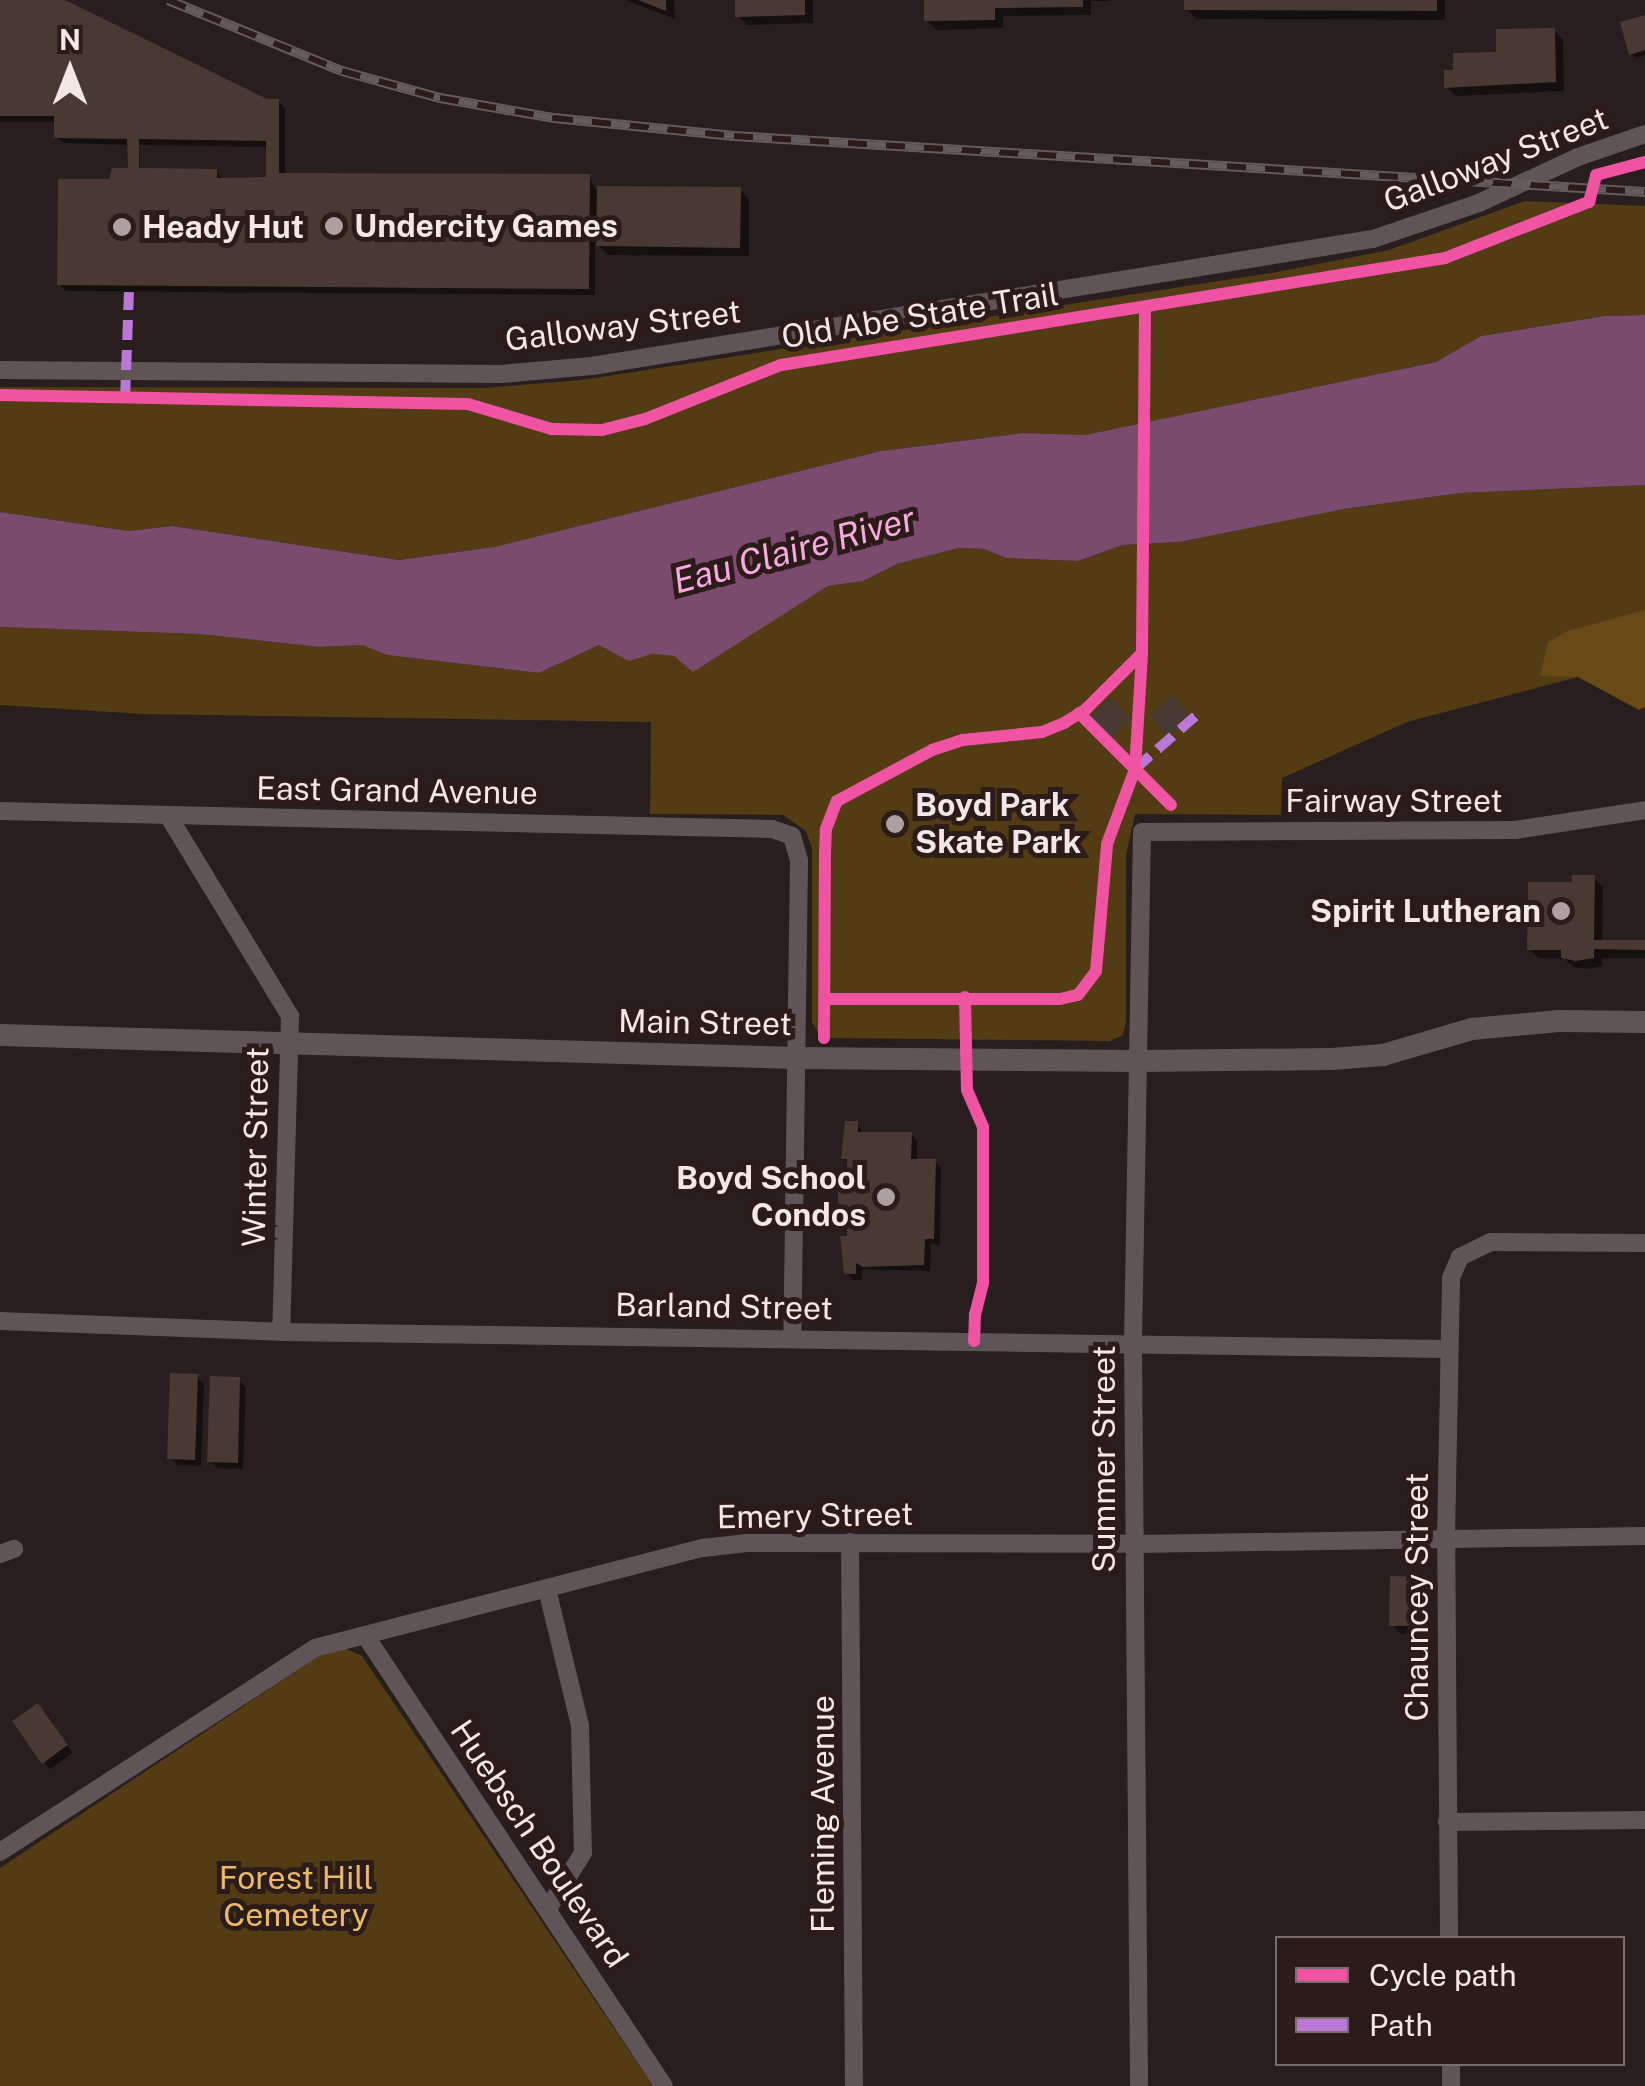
<!DOCTYPE html>
<html>
<head>
<meta charset="utf-8">
<style>
  body { margin:0 }
  #map { position:relative; width:1645px; height:2086px; overflow:hidden; background:#271e1d; font-family:"Public Sans",sans-serif }
  div>[style] { position:absolute }
  [style*='--x'] { left:calc(var(--x)*1px); top:calc(var(--y)*1px); width:calc(var(--w)*1px); rotate:calc(var(--a)*1deg) }
  .green>* { inset:0; background:#533b13 }
  .forest>* { inset:0; background:#684a16 }
  .water>* { inset:0; background:#7a4b6c }
  .pier>* { inset:0; background:#271e1d }
  .shadow>* { inset:0; background:#0007 }
  .building>* { inset:0; background:#483a33 }
  .minor>* { height:18px; margin:-9px; padding:0 9px; transform-origin:9px; border-radius:9px; background:#5f5557 }
  .tertiary>* { height:22px; margin:-11px; padding:0 11px; transform-origin:11px; border-radius:11px; background:#5f5557 }
  .rail>* { height:10px; margin-top:-5px; transform-origin:0; background:repeating-linear-gradient(90deg,#2b1b19 0 19px,#635b5c 0 38px); box-sizing:border-box; border-block:2px solid #635b5c }
  .quiet>* { height:10px; margin-top:-5px; transform-origin:0; background:repeating-linear-gradient(90deg,#ba77d6 0 20px,transparent 0 30px) }
  .cycleway>* { height:12px; margin:-6px; padding:0 6px; transform-origin:6px; border-radius:6px; background:#f153a3 }
  .dots>* { width:28px; height:28px; translate:-50% -50%; box-sizing:border-box; border:5px solid #2b1b19; border-radius:50% }
  span { translate:-50% -50%; white-space:nowrap; text-align:center; line-height:1.15; -webkit-text-stroke:10px #2b1b19; paint-order:stroke }
  .street-label { font-size:32px; color:#f3e8e6 }
  .poi-label { font-size:32px; color:#f3e8e6; font-weight:700 }
  .left { translate:0 -50%; text-align:left }
  .right { translate:-100% -50%; text-align:right }
  .park-label { font-size:32px; color:#ecb967 }
  .water-label { font-size:35px; color:#f8a9e0; font-style:italic }
  .legend { position:absolute; left:1275px; top:1936px; width:350px; height:130px; box-sizing:border-box; background:#2b1b19; border:2px solid #7b6d6b; margin:0; padding:12px 18px; list-style:none; font-size:30px; color:#f3e8e6 }
  .legend li { display:flex; align-items:center; gap:20px; height:50px }
  .legend b { width:50px; border:2px solid #7b6d6b }
  .north { position:absolute; left:20px; top:20px; width:100px; height:100px; -webkit-text-stroke:8px #2b1b19; paint-order:stroke; rotate:0deg; font-size:28px; font-weight:700; line-height:40px; text-align:center; color:#f3e8e6 }
  .north::after { content:''; display:block; margin:auto; width:35px; height:45px; background:#f3e8e6; clip-path:polygon(50% 0,100% 100%,50% 72%,0 100%) }
</style>
</head>
<body>
<div id="map">
  <div class="green">
    <div style="clip-path:polygon(1525px 201px,1645px 206px,1645px 315px,1605px 316px,1481px 336px,1436px 362px,1085px 435px,1023px 433px,881px 451px,494px 547px,399px 560px,172px 526px,129px 531px,0 512px,0 387px,482px 388px,582px 380px,1277px 272px,1389px 250px)"></div>
    <div style="clip-path:polygon(1645px 485px,1645px 654px,1578px 677px,1407px 722px,1282px 778px,1281px 815px,1135px 814px,1126px 855px,1126px 1021px,1123px 1035px,1110px 1041px,821px 1038px,812px 1022px,812px 848px,806px 831px,783px 815px,650px 814px,651px 722px,143px 714px,0 705px,0 627px,199px 634px,320px 647px,362px 645px,387px 655px,539px 673px,599px 645px,629px 660px,652px 654px,674px 656px,693px 671px,828px 586px,863px 581px,897px 564px,959px 548px,984px 549px,1006px 558px,1078px 561px,1123px 545px,1180px 542px,1344px 509px,1460px 493px)"></div>
    <div style="clip-path:polygon(344px 1648px,362px 1656px,653px 2086px,0 2086px,0 1868px,319px 1656px)"></div>
  </div>
  <div class="forest">
    <div style="clip-path:polygon(1645px 610px,1645px 707px,1639px 710px,1578px 677px,1540px 676px,1548px 642px,1568px 631px)"></div>
  </div>
  <div class="water">
    <div style="clip-path:polygon(1645px 315px,1645px 485px,1460px 493px,1344px 509px,1180px 542px,1123px 545px,1078px 561px,1006px 558px,984px 549px,959px 548px,897px 564px,863px 581px,828px 586px,693px 672px,674px 656px,652px 654px,629px 661px,599px 645px,539px 673px,387px 655px,362px 645px,320px 647px,199px 634px,0 627px,0 512px,129px 531px,172px 526px,399px 560px,494px 547px,881px 451px,1023px 433px,1085px 435px,1436px 362px,1481px 336px,1605px 316px)"></div>
  </div>
  <div class="pier">
    <div style="clip-path:polygon(1148px 418px,1148px 549px,1138px 549px,1139px 420px)"></div>
  </div>
  <div class="shadow">
    <div style="clip-path:polygon(evenodd,0 0,57px 0,266px 101px,278px 101px,285px 108px,285px 175px,589px 176px,595px 189px,740px 190px,749px 199px,749px 256px,608px 255px,595px 242px,595px 295px,66px 291px,59px 284px,111px 181px,134px 171px,130px 145px,63px 143px,57px 137px,57px 122px,0 122px,0 0,139px 145px,268px 147px,266px 180px,222px 178px,215px 171px,140px 171px,139px 145px)"></div>
    <div style="clip-path:polygon(625px 0,674px 0,675px 19px)"></div>
    <div style="clip-path:polygon(737px 0,813px 0,813px 23px,747px 25px,738px 15px)"></div>
    <div style="clip-path:polygon(926px 0,1110px 0,1110px 1px,1091px 1px,1091px 15px,1003px 16px,1003px 28px,936px 30px,927px 20px)"></div>
    <div style="clip-path:polygon(1187px 0,1445px 0,1445px 20px,1196px 19px,1187px 9px)"></div>
    <div style="clip-path:polygon(1645px 18px,1645px 55px,1636px 58px,1632px 54px)"></div>
    <div style="clip-path:polygon(1554px 30px,1563px 40px,1564px 91px,1456px 96px,1446px 87px,1499px 55px)"></div>
    <div style="clip-path:polygon(1594px 878px,1603px 887px,1602px 942px,1645px 943px,1645px 958px,1602px 958px,1602px 966px,1587px 969px,1573px 967px,1565px 959px,1539px 958px,1529px 949px,1575px 884px)"></div>
    <div style="clip-path:polygon(857px 1123px,864px 1135px,911px 1134px,917px 1141px,917px 1161px,935px 1161px,941px 1168px,940px 1245px,931px 1244px,930px 1271px,862px 1269px,862px 1280px,853px 1280px,846px 1273px,843px 1239px,849px 1239px,849px 1211px,840px 1204px,849px 1192px,849px 1164px,843px 1158px)"></div>
    <div style="clip-path:polygon(197px 1377px,204px 1384px,201px 1466px,177px 1465px,170px 1458px)"></div>
    <div style="clip-path:polygon(239px 1380px,246px 1387px,243px 1469px,217px 1468px,210px 1461px)"></div>
    <div style="clip-path:polygon(1421px 1580px,1430px 1589px,1430px 1634px,1401px 1634px,1392px 1624px)"></div>
    <div style="clip-path:polygon(45px 1712px,73px 1753px,50px 1769px,44px 1762px)"></div>
  </div>
  <div class="building">
    <div style="clip-path:polygon(evenodd,0 0,65px 0,267px 99px,279px 99px,279px 173px,590px 174px,589px 289px,57px 285px,58px 179px,109px 179px,112px 168px,128px 168px,127px 139px,54px 138px,54px 116px,0 116px,0 0,139px 139px,266px 141px,266px 177px,217px 178px,217px 169px,139px 168px,139px 139px)"></div>
    <div style="clip-path:polygon(638px 0,666px 0,666px 11px)"></div>
    <div style="clip-path:polygon(735px 0,805px 0,805px 15px,735px 17px)"></div>
    <div style="clip-path:polygon(924px 0,1083px 0,1083px 7px,995px 8px,995px 20px,924px 21px)"></div>
    <div style="clip-path:polygon(1184px 0,1437px 0,1437px 11px,1184px 10px)"></div>
    <div style="clip-path:polygon(1645px 15px,1645px 50px,1629px 55px,1620px 22px)"></div>
    <div style="clip-path:polygon(1555px 28px,1556px 82px,1444px 88px,1444px 70px,1453px 70px,1453px 53px,1496px 52px,1496px 29px)"></div>
    <div style="clip-path:polygon(597px 186px,741px 187px,740px 248px,596px 246px)"></div>
    <div style="clip-path:polygon(1172px 695px,1191px 717px,1168px 737px,1149px 716px)"></div>
    <div style="clip-path:polygon(1111px 697px,1131px 719px,1109px 741px,1088px 719px)"></div>
    <div style="clip-path:polygon(1572px 875px,1595px 875px,1594px 940px,1645px 940px,1645px 950px,1594px 949px,1594px 958px,1576px 961px,1561px 958px,1561px 950px,1527px 950px,1528px 882px,1572px 882px)"></div>
    <div style="clip-path:polygon(845px 1121px,858px 1121px,858px 1132px,912px 1132px,911px 1159px,936px 1159px,934px 1239px,925px 1239px,924px 1265px,863px 1267px,856px 1263px,856px 1274px,844px 1274px,840px 1236px,847px 1236px,847px 1205px,838px 1205px,838px 1189px,847px 1189px,847px 1159px,841px 1159px)"></div>
    <div style="clip-path:polygon(170px 1373px,198px 1374px,195px 1460px,167px 1459px)"></div>
    <div style="clip-path:polygon(210px 1376px,240px 1377px,238px 1463px,207px 1462px)"></div>
    <div style="clip-path:polygon(1390px 1576px,1422px 1577px,1421px 1626px,1389px 1626px)"></div>
    <div style="clip-path:polygon(38px 1703px,68px 1745px,42px 1764px,12px 1721px)"></div>
  </div>
  <div class="minor">
    <div style="--x:0;--y:370;--w:501;--a:0.46"></div>
    <div style="--x:501;--y:374;--w:91;--a:-5"></div>
    <div style="--x:592;--y:366;--w:791;--a:-9.24"></div>
    <div style="--x:1373;--y:239;--w:112;--a:-18.8"></div>
    <div style="--x:1479;--y:203;--w:109;--a:-24.9"></div>
    <div style="--x:1578;--y:157;--w:71;--a:-18.9"></div>
    <div style="--x:0;--y:811;--w:772;--a:1.34"></div>
    <div style="--x:772;--y:829;--w:21;--a:19"></div>
    <div style="--x:792;--y:836;--w:26;--a:74"></div>
    <div style="--x:799;--y:861;--w:477;--a:90.8"></div>
    <div style="--x:169;--y:817;--w:233;--a:58.7"></div>
    <div style="--x:290;--y:1016;--w:316;--a:91.6"></div>
    <div style="--x:0;--y:1321;--w:281;--a:2.2"></div>
    <div style="--x:281;--y:1332;--w:1166;--a:0.84"></div>
    <div style="--x:850;--y:1542;--w:544;--a:89.58"></div>
    <div style="--x:0;--y:1554;--w:15;--a:-20"></div>
    <div style="--x:547;--y:1589;--w:140;--a:76.4"></div>
    <div style="--x:580;--y:1725;--w:128;--a:88.7"></div>
    <div style="--x:583;--y:1853;--w:67;--a:122.3"></div>
    <div style="--x:365;--y:1635;--w:541;--a:56.46"></div>
    <div style="--x:1447;--y:1822;--w:198;--a:-0.6"></div>
    <div style="--x:0;--y:1852;--w:375;--a:-32.9"></div>
    <div style="--x:315;--y:1648;--w:401;--a:-14.5"></div>
    <div style="--x:703;--y:1548;--w:44;--a:-6.5"></div>
    <div style="--x:747;--y:1543;--w:389;--a:0.1"></div>
    <div style="--x:1136;--y:1544;--w:509;--a:-0.9"></div>
    <div style="--x:1449;--y:1938;--w:399;--a:-90.4"></div>
    <div style="--x:1446;--y:1539;--w:261;--a:-88.9"></div>
    <div style="--x:1451;--y:1278;--w:23;--a:-67"></div>
    <div style="--x:1460;--y:1257;--w:34;--a:-26"></div>
    <div style="--x:1491;--y:1242;--w:154;--a:0.4"></div>
    <div style="--x:1451;--y:2064;--w:22;--a:90"></div>
    <div style="--x:1139;--y:2086;--w:743;--a:-90.46"></div>
    <div style="--x:1133;--y:1343;--w:511;--a:-88.99"></div>
    <div style="--x:1142;--y:832;--w:373;--a:-0.3"></div>
    <div style="--x:1515;--y:830;--w:132;--a:-8.7"></div>
  </div>
  <div class="tertiary">
    <div style="--x:0;--y:1035;--w:797;--a:1.65"></div>
    <div style="--x:797;--y:1058;--w:342;--a:0.5"></div>
    <div style="--x:1139;--y:1061;--w:193;--a:-0.6"></div>
    <div style="--x:1332;--y:1059;--w:51;--a:-4.5"></div>
    <div style="--x:1383;--y:1055;--w:93;--a:-16.3"></div>
    <div style="--x:1472;--y:1029;--w:87;--a:-5.3"></div>
    <div style="--x:1559;--y:1021;--w:86;--a:0.7"></div>
  </div>
  <div class="rail">
    <div style="--x:168;--y:0;--w:188;--a:22.2"></div>
    <div style="--x:342;--y:71;--w:102;--a:15.4"></div>
    <div style="--x:440;--y:98;--w:116;--a:10"></div>
    <div style="--x:554;--y:118;--w:181;--a:5.7"></div>
    <div style="--x:734;--y:136;--w:913;--a:3.52"></div>
  </div>
  <div class="quiet">
    <div style="--x:125;--y:400;--w:108;--a:-87.9"></div>
    <div style="--x:1135;--y:769;--w:85;--a:-41.2"></div>
  </div>
  <div class="cycleway">
    <div style="--x:0;--y:395;--w:468;--a:1.1"></div>
    <div style="--x:468;--y:404;--w:88;--a:16.6"></div>
    <div style="--x:552;--y:429;--w:50;--a:1.1"></div>
    <div style="--x:602;--y:430;--w:44;--a:-14.3"></div>
    <div style="--x:645;--y:419;--w:146;--a:-21.7"></div>
    <div style="--x:781;--y:365;--w:673;--a:-9.15"></div>
    <div style="--x:1445;--y:258;--w:155;--a:-21.3"></div>
    <div style="--x:1589;--y:202;--w:28;--a:-75"></div>
    <div style="--x:1596;--y:175;--w:51;--a:-14.9"></div>
    <div style="--x:1079;--y:713;--w:130;--a:45"></div>
    <div style="--x:965;--y:997;--w:93;--a:88.8"></div>
    <div style="--x:967;--y:1090;--w:40;--a:66.6"></div>
    <div style="--x:983;--y:1127;--w:156;--a:90"></div>
    <div style="--x:983;--y:1283;--w:32;--a:104"></div>
    <div style="--x:975;--y:1314;--w:27;--a:92"></div>
    <div style="--x:827;--y:999;--w:233;--a:0"></div>
    <div style="--x:1060;--y:999;--w:18;--a:-13"></div>
    <div style="--x:1078;--y:995;--w:30;--a:-53"></div>
    <div style="--x:1096;--y:971;--w:127;--a:-85"></div>
    <div style="--x:1107;--y:844;--w:80;--a:-69.5"></div>
    <div style="--x:1135;--y:769;--w:116;--a:-86.5"></div>
    <div style="--x:1142;--y:653;--w:345;--a:-89.5"></div>
    <div style="--x:824;--y:1038;--w:184;--a:-89.7"></div>
    <div style="--x:825;--y:854;--w:25;--a:-88"></div>
    <div style="--x:826;--y:829;--w:30;--a:-69"></div>
    <div style="--x:837;--y:801;--w:108;--a:-28.2"></div>
    <div style="--x:932;--y:750;--w:33;--a:-18"></div>
    <div style="--x:963;--y:740;--w:79;--a:-5.8"></div>
    <div style="--x:1042;--y:732;--w:24;--a:-22"></div>
    <div style="--x:1064;--y:723;--w:26;--a:-32"></div>
    <div style="--x:1086;--y:709;--w:79;--a:-45"></div>
  </div>
  <div class="dots">
    <div style="left:334px;top:226px;background:#aca1a0"></div>
    <div style="left:122px;top:227px;background:#aca1a0"></div>
    <div style="left:895px;top:824px;background:#aca1a0"></div>
    <div style="left:1561px;top:911px;background:#aca1a0"></div>
    <div style="left:886px;top:1197px;background:#aca1a0"></div>
  </div>
  <div class="street-label">
    <span style="left:1496px;top:160px;rotate:-21deg">Galloway Street</span>
    <span style="left:920px;top:316px;rotate:-9deg">Old Abe State Trail</span>
    <span style="left:623px;top:326px;rotate:-7deg">Galloway Street</span>
    <span style="left:397px;top:791px;rotate:1deg">East Grand Avenue</span>
    <span style="left:1394px;top:801px">Fairway Street</span>
    <span style="left:705px;top:1023px;rotate:1deg">Main Street</span>
    <span style="left:256px;top:1147px;rotate:-89deg">Winter Street</span>
    <span style="left:724px;top:1307px;rotate:1deg">Barland Street</span>
    <span style="left:1104px;top:1459px;rotate:-90deg">Summer Street</span>
    <span style="left:815px;top:1516px;rotate:-1deg">Emery Street</span>
    <span style="left:1417px;top:1597px;rotate:-90deg">Chauncey Street</span>
    <span style="left:823px;top:1814px;rotate:-90deg">Fleming Avenue</span>
    <span style="left:539px;top:1844px;rotate:56deg">Huebsch Boulevard</span>
  </div>
  <div class="poi-label">
    <span class="left" style="left:354px;top:226px">Undercity Games</span>
    <span class="left" style="left:142px;top:227px">Heady Hut</span>
    <span class="left" style="left:915px;top:824px">Boyd Park<br>Skate Park</span>
    <span class="right" style="left:1541px;top:911px">Spirit Lutheran</span>
    <span class="right" style="left:866px;top:1197px">Boyd School<br>Condos</span>
  </div>
  <div class="park-label">
    <span style="left:296px;top:1897px">Forest Hill<br>Cemetery</span>
  </div>
  <div class="water-label">
    <span style="left:794px;top:550px;rotate:-15deg">Eau Claire River</span>
  </div>
  <ul class="legend">
  <li><b style="height:12px;background:#f153a3"></b>Cycle path</li>
  <li><b style="height:12px;background:#ba77d6"></b>Path</li>
  </ul>
  <div class="north">N</div>
</div>
</body>
</html>
